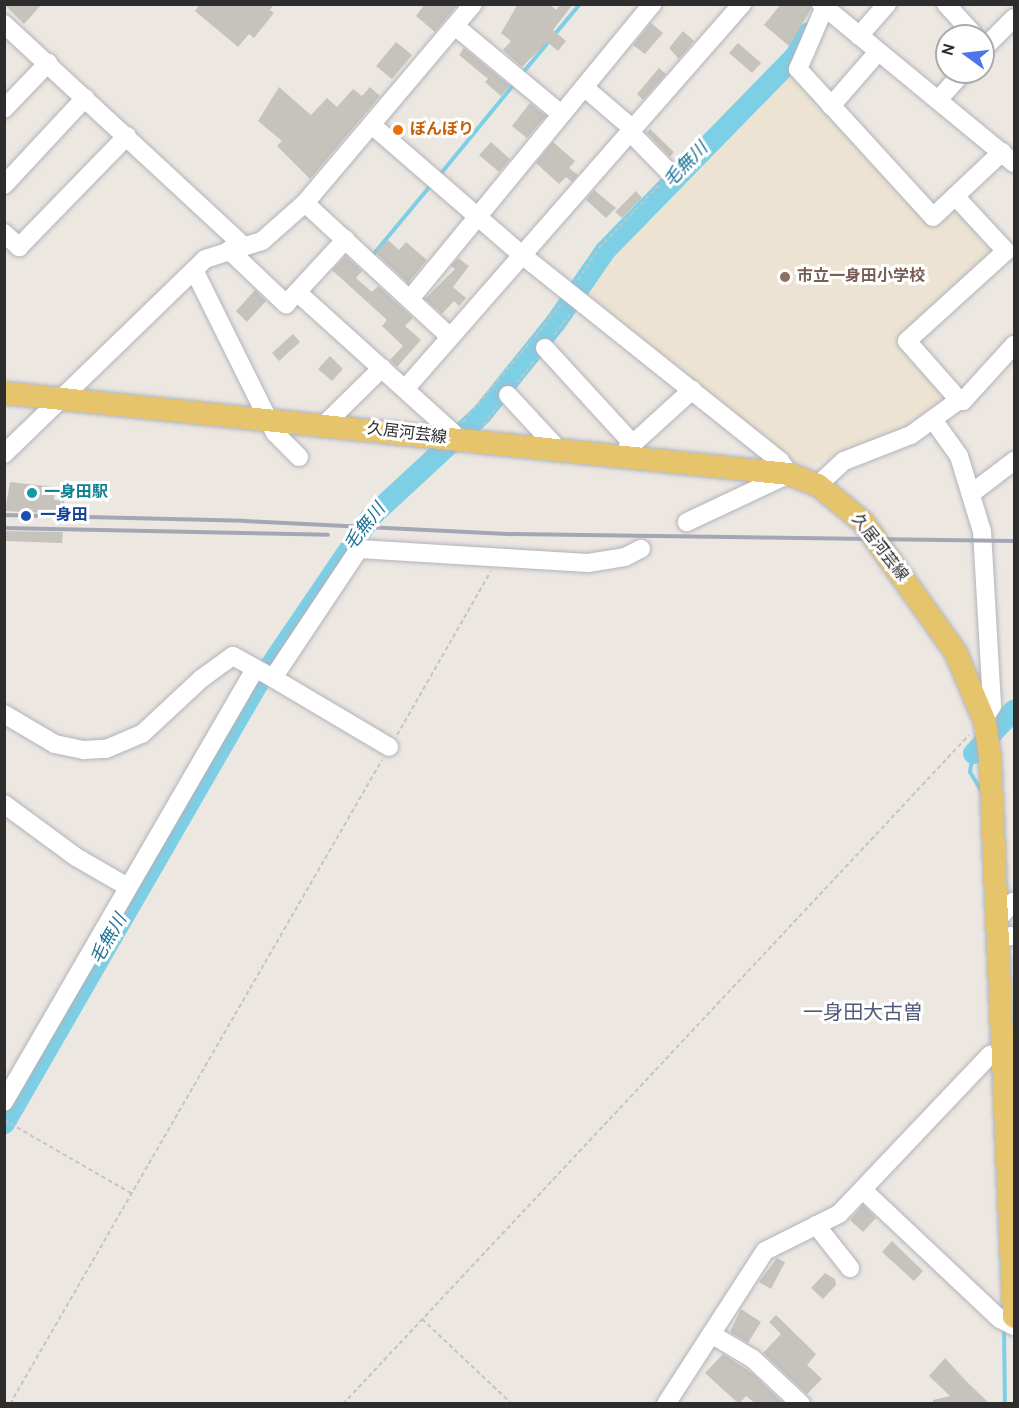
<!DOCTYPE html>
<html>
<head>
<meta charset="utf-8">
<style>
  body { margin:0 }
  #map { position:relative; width:1019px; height:1408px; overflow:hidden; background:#ede7e1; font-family:Overpass,"Noto Sans JP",sans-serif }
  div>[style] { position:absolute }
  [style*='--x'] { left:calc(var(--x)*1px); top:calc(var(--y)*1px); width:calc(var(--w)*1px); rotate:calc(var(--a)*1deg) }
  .education>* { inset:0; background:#ede3d2 }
  .stream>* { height:4px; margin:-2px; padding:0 2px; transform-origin:2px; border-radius:2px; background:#7dcfe6 }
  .river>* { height:21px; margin:-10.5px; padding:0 10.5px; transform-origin:10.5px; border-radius:10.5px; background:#7dcfe6 }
  .building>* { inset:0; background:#c6c2bc }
  .path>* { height:2px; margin-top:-1px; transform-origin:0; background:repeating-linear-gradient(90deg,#c4c4c4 0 4.5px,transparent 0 7.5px) }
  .roads { filter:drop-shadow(0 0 2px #b1b3bc) drop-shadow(0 0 2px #b1b3bc) }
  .minor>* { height:18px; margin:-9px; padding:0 9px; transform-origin:9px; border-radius:9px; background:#fff }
  .major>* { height:22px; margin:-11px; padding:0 11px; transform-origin:11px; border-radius:11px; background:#e6c46c }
  .rail>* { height:4px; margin:-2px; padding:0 2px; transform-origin:2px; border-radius:2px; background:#a3a7b5 }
  .dots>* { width:16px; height:16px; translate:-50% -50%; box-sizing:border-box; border:3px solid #fff; border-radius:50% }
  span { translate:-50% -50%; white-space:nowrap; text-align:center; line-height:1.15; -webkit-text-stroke:6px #fff; paint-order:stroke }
  .food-label { font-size:16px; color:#c56008; font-weight:700 }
  .left { translate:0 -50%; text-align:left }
  .education-label { font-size:16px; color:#785e54; font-weight:700 }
  .street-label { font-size:16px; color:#2d2d2d }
  .culture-label { font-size:16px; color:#0d838f; font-weight:700 }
  .transit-label { font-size:16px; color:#164399; font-weight:700 }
  .water-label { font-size:18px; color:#197095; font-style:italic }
  .quarter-label { font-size:20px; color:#505a7b }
  .frame { position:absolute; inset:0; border:6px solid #2d2d2d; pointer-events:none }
  .north { position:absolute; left:935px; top:24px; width:60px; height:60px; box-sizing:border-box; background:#fff; border:2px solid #ababab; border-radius:50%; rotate:285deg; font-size:16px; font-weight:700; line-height:24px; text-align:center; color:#2d2d2d }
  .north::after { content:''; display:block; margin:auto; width:21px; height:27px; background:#4e74ec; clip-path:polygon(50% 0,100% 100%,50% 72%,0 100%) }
</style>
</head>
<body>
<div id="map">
  <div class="education">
    <div style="clip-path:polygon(794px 64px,932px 222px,956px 200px,1003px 251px,905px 341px,953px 394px,904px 430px,804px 467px,786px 458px,583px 297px,608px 257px)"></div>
  </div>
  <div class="stream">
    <div style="--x:521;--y:75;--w:92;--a:-50.3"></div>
    <div style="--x:438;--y:177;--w:122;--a:-50.7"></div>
    <div style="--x:372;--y:256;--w:92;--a:-50.3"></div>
    <div style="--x:973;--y:753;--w:19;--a:99"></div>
    <div style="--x:970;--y:772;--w:23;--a:59"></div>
    <div style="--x:1004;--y:1326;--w:78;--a:89.3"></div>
  </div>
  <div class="river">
    <div style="--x:973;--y:753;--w:60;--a:-47"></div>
    <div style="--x:4;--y:1123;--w:507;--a:-60.04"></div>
    <div style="--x:257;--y:684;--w:204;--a:-55.8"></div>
    <div style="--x:372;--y:515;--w:149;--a:-42.8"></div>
    <div style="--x:481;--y:414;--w:119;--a:-51.1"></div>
    <div style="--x:556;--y:321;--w:86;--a:-55.4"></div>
    <div style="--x:605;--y:250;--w:272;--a:-45.7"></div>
    <div style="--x:795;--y:55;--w:26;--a:-61"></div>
  </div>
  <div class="building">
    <div style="clip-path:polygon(4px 4px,42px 4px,24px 24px)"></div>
    <div style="clip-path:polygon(200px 4px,274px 4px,270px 10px,274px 13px,254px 38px,249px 34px,238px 47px,195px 11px)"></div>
    <div style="clip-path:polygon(425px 4px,458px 4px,435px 32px,416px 16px)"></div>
    <div style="clip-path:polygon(518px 4px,549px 4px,556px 10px,561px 4px,573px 4px,553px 30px,566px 41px,558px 51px,547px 42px,522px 67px,503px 50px,511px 41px,501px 33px)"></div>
    <div style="clip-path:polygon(781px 4px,810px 4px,811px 9px,789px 46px,764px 25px)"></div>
    <div style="clip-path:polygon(651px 23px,663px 33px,645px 54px,633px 45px)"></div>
    <div style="clip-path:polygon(683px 31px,694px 41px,679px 59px,669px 48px)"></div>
    <div style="clip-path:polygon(396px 42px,412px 55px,392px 79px,376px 66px)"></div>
    <div style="clip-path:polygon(738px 43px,761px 63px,752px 73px,729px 53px)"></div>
    <div style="clip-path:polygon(464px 48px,510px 86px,501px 96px,485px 82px,488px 79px,459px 55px)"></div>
    <div style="clip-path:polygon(659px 68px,666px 74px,643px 100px,637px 94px)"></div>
    <div style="clip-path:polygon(279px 87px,311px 115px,327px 98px,337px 107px,353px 89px,362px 96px,370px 87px,380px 96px,310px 179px,277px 146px,282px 141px,258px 121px)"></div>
    <div style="clip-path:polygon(530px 103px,546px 116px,527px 138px,512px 126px)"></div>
    <div style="clip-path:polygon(650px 129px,674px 152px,670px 157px,647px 133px)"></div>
    <div style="clip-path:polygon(491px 142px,510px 159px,499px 172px,479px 155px)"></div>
    <div style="clip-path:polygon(553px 142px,575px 161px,569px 168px,578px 175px,572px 182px,566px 177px,559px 184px,536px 163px)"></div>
    <div style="clip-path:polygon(594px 190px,616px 208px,606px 218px,586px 200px)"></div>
    <div style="clip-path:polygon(636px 191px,642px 198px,622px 218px,615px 212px)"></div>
    <div style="clip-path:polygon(388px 240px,399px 250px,406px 242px,427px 260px,408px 283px,376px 253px)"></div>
    <div style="clip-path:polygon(346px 256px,362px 271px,356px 278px,372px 292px,378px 286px,413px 318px,405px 326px,421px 340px,397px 367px,390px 360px,403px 346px,382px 326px,387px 320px,332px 270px)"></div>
    <div style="clip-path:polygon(458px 258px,469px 266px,453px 287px,466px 298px,459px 306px,454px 301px,442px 314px,425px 299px,455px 269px,451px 266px)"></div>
    <div style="clip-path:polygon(255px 290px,266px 301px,247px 322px,236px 311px)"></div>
    <div style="clip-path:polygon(293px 334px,300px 342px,279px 361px,272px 353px)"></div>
    <div style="clip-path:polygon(330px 356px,343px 369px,332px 381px,318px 369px)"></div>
    <div style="clip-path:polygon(10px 482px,55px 487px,54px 500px,64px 500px,63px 514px,5px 511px)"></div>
    <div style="clip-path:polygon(4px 531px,63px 532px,62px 543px,4px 541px)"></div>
    <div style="clip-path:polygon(863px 1205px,876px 1218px,863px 1232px,850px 1220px)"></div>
    <div style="clip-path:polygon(892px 1241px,923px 1271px,914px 1281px,882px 1252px)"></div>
    <div style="clip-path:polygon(777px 1258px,785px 1262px,771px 1289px,759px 1282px)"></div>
    <div style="clip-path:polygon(825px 1273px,835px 1279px,836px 1285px,823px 1299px,811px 1288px)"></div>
    <div style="clip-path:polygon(741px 1309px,761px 1322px,748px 1343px,730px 1332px)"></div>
    <div style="clip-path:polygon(776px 1315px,816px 1354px,807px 1365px,822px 1379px,807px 1394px,763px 1353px,781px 1334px,769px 1322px)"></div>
    <div style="clip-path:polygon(723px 1354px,752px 1373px,784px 1404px,756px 1404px,746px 1396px,739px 1404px,705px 1373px)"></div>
    <div style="clip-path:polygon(945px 1358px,966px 1381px,990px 1404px,933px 1404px,933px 1400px,950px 1396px,929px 1376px)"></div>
  </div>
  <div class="path">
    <div style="--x:578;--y:280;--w:38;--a:-57"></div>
    <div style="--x:599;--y:248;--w:88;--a:-46.4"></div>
    <div style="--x:554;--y:335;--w:26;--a:-53"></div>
    <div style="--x:535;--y:337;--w:42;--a:-51.8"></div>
    <div style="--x:517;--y:383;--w:31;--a:-52"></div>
    <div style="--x:463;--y:422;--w:106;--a:-50"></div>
    <div style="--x:483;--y:425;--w:24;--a:-52"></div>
    <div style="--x:397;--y:735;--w:189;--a:-60.2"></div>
    <div style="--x:4;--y:1120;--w:146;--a:29.9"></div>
    <div style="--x:422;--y:1319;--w:124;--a:43.4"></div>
    <div style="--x:10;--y:1404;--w:744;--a:-59.99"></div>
    <div style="--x:343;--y:1404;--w:916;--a:-46.9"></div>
  </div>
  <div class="roads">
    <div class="minor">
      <div style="--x:821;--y:4;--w:250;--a:39.5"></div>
      <div style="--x:826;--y:4;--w:71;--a:113.3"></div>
      <div style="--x:798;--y:69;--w:200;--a:47.6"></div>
      <div style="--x:933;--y:217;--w:95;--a:-43.3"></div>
      <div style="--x:946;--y:4;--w:43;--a:47.8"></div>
      <div style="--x:4;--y:24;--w:326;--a:42.8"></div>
      <div style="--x:455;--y:26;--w:138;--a:39.7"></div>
      <div style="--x:859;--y:36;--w:43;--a:-48.8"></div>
      <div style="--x:983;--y:49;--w:44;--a:-45"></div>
      <div style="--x:584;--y:87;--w:65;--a:40.6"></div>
      <div style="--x:938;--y:100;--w:38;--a:-48"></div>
      <div style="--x:831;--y:106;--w:72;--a:-49"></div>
      <div style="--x:4;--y:109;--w:64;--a:-46.3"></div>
      <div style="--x:373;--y:126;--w:197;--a:40.9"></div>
      <div style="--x:522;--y:255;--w:330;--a:38.6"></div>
      <div style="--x:780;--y:461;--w:16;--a:55"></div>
      <div style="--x:789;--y:474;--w:113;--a:154.8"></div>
      <div style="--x:630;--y:132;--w:57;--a:45.7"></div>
      <div style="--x:4;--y:185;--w:119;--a:-47"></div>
      <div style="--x:955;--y:196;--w:75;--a:47.2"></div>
      <div style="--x:1006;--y:251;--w:134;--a:137.7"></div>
      <div style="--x:907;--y:341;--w:79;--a:48.6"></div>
      <div style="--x:305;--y:203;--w:197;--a:42.7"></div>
      <div style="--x:4;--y:233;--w:21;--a:43"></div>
      <div style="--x:19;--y:247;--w:155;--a:-45.8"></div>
      <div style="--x:229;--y:250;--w:79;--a:43.5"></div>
      <div style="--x:286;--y:304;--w:88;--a:-47.3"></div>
      <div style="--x:194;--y:270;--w:182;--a:63.6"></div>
      <div style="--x:275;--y:433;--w:34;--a:45"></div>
      <div style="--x:297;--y:292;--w:210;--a:42.1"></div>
      <div style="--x:453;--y:433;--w:9;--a:139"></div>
      <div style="--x:410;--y:299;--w:382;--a:-50.6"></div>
      <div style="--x:545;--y:348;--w:130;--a:47.5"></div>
      <div style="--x:405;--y:389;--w:512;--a:-48.8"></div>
      <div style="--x:508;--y:395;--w:72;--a:47.2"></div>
      <div style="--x:934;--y:421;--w:43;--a:54.5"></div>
      <div style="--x:959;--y:456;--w:78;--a:73"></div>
      <div style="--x:982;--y:531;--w:175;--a:86.7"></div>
      <div style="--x:992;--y:706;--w:15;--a:122"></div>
      <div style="--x:325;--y:424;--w:80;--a:-44.5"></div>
      <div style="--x:625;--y:451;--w:91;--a:-42.3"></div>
      <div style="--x:4;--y:454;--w:280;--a:-44.1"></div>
      <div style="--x:205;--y:259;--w:60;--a:-17.5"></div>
      <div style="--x:262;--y:241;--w:57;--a:-41.5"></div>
      <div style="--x:305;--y:203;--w:260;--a:-49.8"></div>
      <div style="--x:818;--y:485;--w:35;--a:-43"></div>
      <div style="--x:844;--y:461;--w:72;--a:-21.2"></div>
      <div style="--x:911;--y:435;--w:59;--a:-36.1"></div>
      <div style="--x:959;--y:400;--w:4;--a:14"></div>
      <div style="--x:963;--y:401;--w:76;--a:-47.7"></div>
      <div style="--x:972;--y:493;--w:53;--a:-37.3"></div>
      <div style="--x:273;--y:678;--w:135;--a:30.7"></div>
      <div style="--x:4;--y:714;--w:59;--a:30.5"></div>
      <div style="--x:55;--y:744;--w:30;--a:12"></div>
      <div style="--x:84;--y:750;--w:22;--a:-3"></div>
      <div style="--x:106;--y:749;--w:39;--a:-23"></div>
      <div style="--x:142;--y:734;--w:81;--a:-43"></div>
      <div style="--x:201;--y:679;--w:39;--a:-36"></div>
      <div style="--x:233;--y:656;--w:46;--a:28.8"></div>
      <div style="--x:273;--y:678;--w:155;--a:-56.3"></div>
      <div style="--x:359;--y:549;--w:229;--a:3.5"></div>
      <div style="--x:588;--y:563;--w:37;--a:-9"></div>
      <div style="--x:625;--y:557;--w:18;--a:-27"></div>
      <div style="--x:4;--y:804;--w:89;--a:36.4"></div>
      <div style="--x:76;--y:857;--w:60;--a:30"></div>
      <div style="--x:997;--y:920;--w:25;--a:-48"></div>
      <div style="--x:997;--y:937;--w:17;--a:-3"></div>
      <div style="--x:4;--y:1102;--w:500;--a:-59.9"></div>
      <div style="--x:863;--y:1190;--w:188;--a:43.3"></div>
      <div style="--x:1000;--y:1319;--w:16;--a:27"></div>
      <div style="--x:816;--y:1225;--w:55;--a:51.7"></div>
      <div style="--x:711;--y:1334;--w:49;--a:30.8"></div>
      <div style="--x:753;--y:1359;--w:66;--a:43.2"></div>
      <div style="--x:666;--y:1404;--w:182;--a:-57.1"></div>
      <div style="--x:765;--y:1251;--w:83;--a:-26.6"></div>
      <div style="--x:839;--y:1214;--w:219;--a:-46.5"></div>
      <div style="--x:990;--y:1055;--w:13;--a:-18"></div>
    </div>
    <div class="major">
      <div style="--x:4;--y:393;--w:789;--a:5.89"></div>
      <div style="--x:789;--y:474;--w:31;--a:21"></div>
      <div style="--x:818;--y:485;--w:58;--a:39.4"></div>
      <div style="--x:863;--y:522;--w:161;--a:54.6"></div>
      <div style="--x:956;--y:653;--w:75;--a:67.2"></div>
      <div style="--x:985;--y:722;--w:35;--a:82"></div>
      <div style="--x:990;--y:757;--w:560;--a:87.54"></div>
    </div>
  </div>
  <div class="rail">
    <div style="--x:4;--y:515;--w:240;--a:1.4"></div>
    <div style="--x:244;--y:521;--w:269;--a:2.8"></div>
    <div style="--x:513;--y:534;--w:501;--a:0.8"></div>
    <div style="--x:4;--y:528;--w:324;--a:1.2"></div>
  </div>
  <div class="dots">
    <div style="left:398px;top:130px;background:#e8710a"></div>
    <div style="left:785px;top:277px;background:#8d6e63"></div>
    <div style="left:32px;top:493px;background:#0f9aa8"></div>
    <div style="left:26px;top:516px;background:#1a4fb4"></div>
  </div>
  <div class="food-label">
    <span class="left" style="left:410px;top:130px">ぼんぼり</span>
  </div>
  <div class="education-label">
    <span class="left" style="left:797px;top:277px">市立一身田小学校</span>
  </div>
  <div class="street-label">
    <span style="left:407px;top:434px;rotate:7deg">久居河芸線</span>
    <span style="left:879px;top:548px;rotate:52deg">久居河芸線</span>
  </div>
  <div class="culture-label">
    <span class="left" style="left:44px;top:493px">一身田駅</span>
  </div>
  <div class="transit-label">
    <span class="left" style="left:40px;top:516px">一身田</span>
  </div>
  <div class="water-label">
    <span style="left:687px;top:166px;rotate:-46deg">毛無川</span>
    <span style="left:366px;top:528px;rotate:-52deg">毛無川</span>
    <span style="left:110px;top:940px;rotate:-60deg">毛無川</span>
  </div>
  <div class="quarter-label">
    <span style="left:863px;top:1014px">一身田大古曽</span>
  </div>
  <div class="frame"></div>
  <div class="north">N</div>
</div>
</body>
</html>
